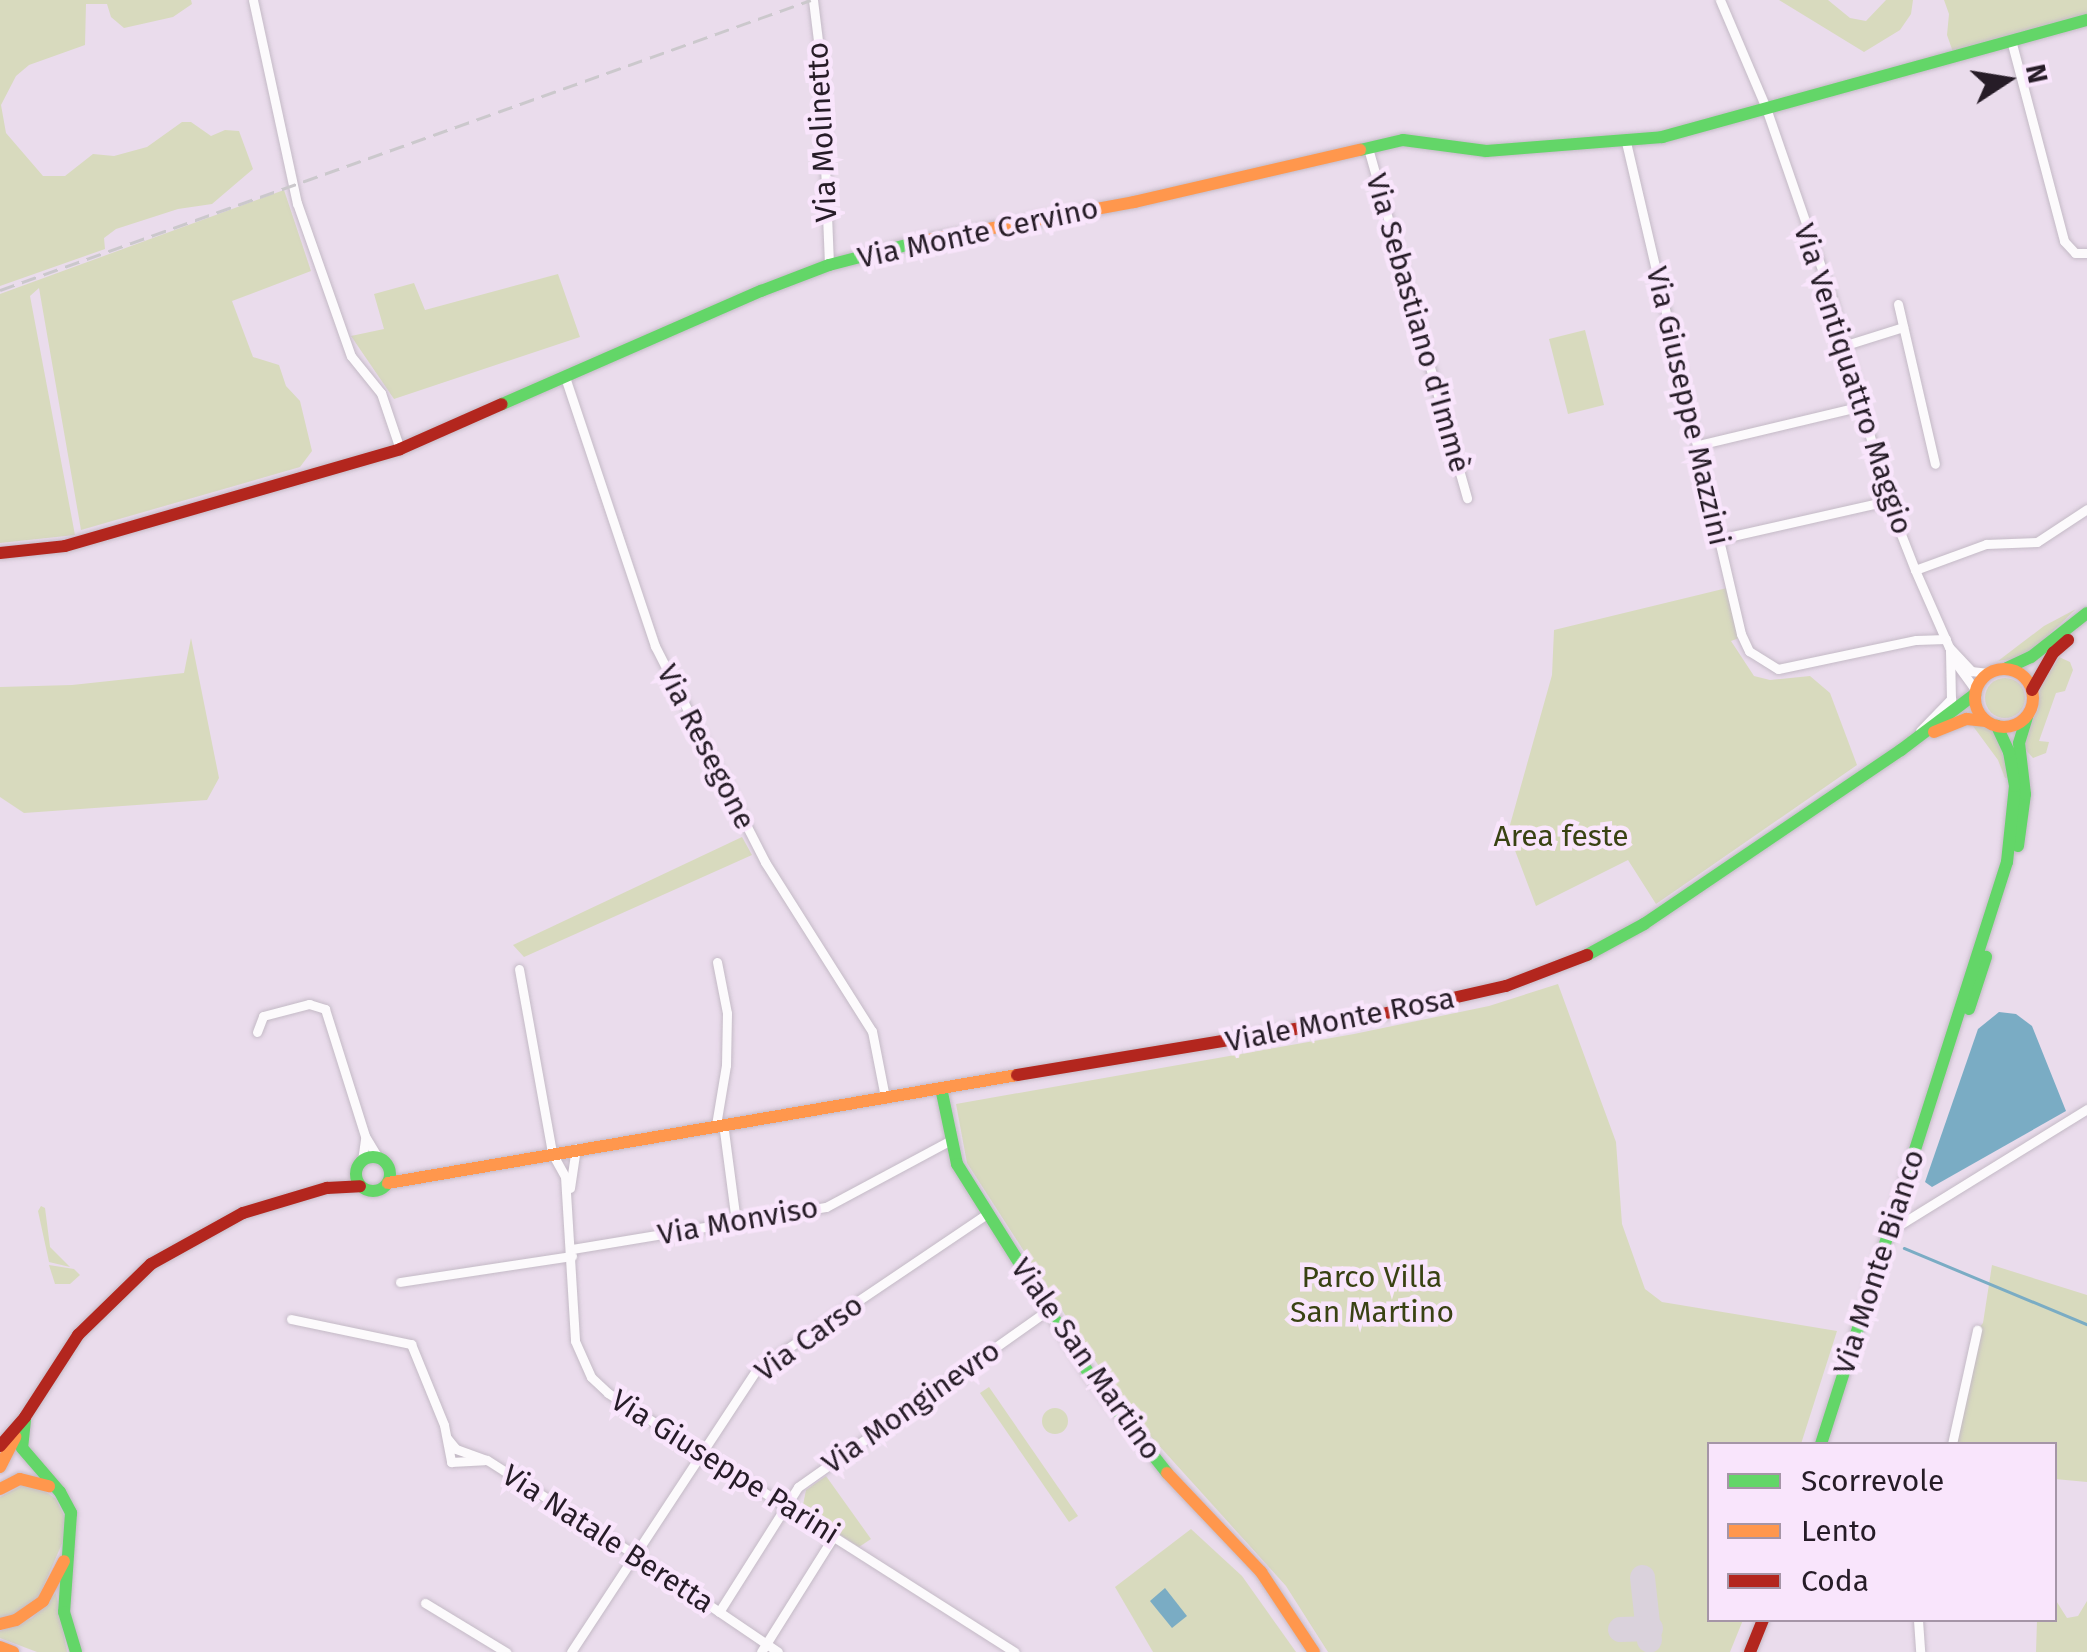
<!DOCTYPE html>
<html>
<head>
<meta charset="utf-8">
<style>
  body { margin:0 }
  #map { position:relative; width:2087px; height:1652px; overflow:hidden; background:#eadcec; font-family:"Fira Sans",sans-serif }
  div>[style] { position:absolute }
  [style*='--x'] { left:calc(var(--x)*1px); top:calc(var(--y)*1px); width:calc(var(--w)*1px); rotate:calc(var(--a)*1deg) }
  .green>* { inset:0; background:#d8dabe }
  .round { border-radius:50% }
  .water>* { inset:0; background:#7aacc4 }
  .stream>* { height:2.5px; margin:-1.25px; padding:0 1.25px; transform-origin:1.25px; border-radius:1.25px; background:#7aacc4 }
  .taxiway>* { height:25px; margin:-12.5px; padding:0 12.5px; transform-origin:12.5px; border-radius:12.5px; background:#dad2dc }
  .roads { filter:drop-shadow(0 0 2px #c4bac6) drop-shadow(0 0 2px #c4bac6) }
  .street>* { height:9px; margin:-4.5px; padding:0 4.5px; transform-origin:4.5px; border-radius:4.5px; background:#fcfafc }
  .fast>* { height:12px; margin:-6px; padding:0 6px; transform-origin:6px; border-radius:6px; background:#63d668 }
  .fast>.ring { margin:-6px; padding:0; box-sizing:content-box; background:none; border:12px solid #63d668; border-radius:50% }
  .slow>* { height:12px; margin:-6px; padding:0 6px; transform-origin:6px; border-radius:6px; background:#ff974d }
  .slow>.ring { margin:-6px; padding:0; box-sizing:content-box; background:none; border:12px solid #ff974d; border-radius:50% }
  .jam>* { height:12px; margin:-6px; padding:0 6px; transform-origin:6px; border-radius:6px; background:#b3261e }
  .rail>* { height:2.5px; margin-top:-1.25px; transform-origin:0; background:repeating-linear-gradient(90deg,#cbc8cc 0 15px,transparent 0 23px) }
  span { translate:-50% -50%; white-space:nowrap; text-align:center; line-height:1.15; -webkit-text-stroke:9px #f9e5fc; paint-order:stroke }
  .street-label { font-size:30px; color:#261c27 }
  .park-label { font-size:30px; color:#394213 }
  .legend { position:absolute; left:1707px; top:1442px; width:350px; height:180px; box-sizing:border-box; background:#f9e5fc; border:2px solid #a595a7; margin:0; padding:12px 18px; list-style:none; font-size:30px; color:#261c27 }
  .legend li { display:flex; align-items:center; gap:20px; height:50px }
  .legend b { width:50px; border:2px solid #a595a7 }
  .north { position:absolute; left:1957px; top:30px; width:100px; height:100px; -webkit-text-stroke:8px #f9e5fc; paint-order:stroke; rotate:78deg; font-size:28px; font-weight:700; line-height:40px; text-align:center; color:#261c27 }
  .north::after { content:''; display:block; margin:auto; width:35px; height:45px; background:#261c27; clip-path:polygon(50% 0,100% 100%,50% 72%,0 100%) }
</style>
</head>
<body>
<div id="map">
  <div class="green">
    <div style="clip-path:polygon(0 0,191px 0,192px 4px,173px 17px,124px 28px,111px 17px,107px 4px,86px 4px,85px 45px,29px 65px,16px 76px,1px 105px,6px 133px,43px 176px,65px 176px,93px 154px,114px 156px,147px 147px,182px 122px,191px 122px,211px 136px,225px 130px,239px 131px,253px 169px,212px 204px,178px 209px,116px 229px,104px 238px,105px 249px,0 286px)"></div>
    <div style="clip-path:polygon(1779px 0,1828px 0,1850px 18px,1866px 21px,1886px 0,1913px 0,1911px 14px,1900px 30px,1864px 52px)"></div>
    <div style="clip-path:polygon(1944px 0,2087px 0,2087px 20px,1954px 55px,1947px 35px,1949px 14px)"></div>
    <div style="clip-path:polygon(284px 190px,311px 271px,232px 301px,253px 357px,279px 365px,286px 386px,300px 401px,312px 451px,300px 467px,81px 530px,39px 288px,30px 296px,75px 535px,0 543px,0 294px)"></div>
    <div style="clip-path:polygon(558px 274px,580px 337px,394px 399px,351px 336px,384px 329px,374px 294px,414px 283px,425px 310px)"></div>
    <div style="clip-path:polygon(1585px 330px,1604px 405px,1568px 414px,1549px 339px)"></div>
    <div style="clip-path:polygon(1727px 588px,1739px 638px,1731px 641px,1754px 676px,1770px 680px,1810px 676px,1830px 693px,1857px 765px,1656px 904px,1628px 860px,1536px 906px,1508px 832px,1552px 675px,1554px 630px)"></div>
    <div style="clip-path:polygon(2076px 609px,2036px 647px,2020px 658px,1998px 661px,2044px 626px)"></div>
    <div style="clip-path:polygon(191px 638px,219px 778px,207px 800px,24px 813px,0 797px,0 687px,72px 685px,184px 673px)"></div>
    <div style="clip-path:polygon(2059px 657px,2070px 662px,2073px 670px,2065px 691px,2056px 693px,2039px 741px,2049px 742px,2046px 753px,2033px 758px,2025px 749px,2025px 733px,2038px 710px,2040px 687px)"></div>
    <div class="round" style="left:1985px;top:678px;width:40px;height:40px"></div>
    <div style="clip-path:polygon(1970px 722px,1982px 723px,1996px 734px,2010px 777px,2005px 778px,1998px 760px)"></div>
    <div style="clip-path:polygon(742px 837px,752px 855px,524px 957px,513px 945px)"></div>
    <div style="clip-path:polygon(1558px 984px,1616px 1142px,1622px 1224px,1645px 1289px,1662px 1302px,1837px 1331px,1801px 1444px,1710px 1444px,1710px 1620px,1743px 1620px,1730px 1652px,1328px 1652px,1286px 1586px,1135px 1419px,1084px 1344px,967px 1163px,956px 1104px,1354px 1034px,1489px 1006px)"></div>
    <div style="clip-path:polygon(41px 1206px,45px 1208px,50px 1247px,70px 1267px,49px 1262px,38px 1211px)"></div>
    <div style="clip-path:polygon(49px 1265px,74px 1269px,80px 1275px,70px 1284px,55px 1284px)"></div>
    <div style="clip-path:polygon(1992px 1265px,2087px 1295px,2087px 1482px,2055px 1479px,2054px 1444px,1952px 1444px,1977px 1330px,1983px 1323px)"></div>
    <div style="clip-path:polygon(989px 1387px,1078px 1516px,1069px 1522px,980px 1393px)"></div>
    <div class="round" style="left:1042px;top:1408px;width:26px;height:26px"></div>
    <div style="clip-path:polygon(826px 1476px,871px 1539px,859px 1547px,802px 1510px,806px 1490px)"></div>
    <div style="clip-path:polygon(21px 1486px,39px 1487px,56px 1499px,66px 1520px,64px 1539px,38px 1599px,15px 1616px,0 1619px,0 1497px)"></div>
    <div style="clip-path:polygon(1191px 1529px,1242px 1576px,1296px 1652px,1153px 1652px,1115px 1587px)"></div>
    <div style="clip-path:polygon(56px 1593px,67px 1652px,37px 1652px,0 1638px,0 1631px,32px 1618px)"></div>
    <div style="clip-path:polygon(2055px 1599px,2067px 1618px,2078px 1616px,2087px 1601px,2087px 1652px,2036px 1652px,2037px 1620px,2054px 1620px)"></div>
  </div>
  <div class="water">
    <div style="clip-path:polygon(1999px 1012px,2016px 1014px,2032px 1026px,2066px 1111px,1932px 1187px,1925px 1182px,1978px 1029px)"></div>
    <div style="clip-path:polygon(1165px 1588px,1187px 1616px,1172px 1628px,1150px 1601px)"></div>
  </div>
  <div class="stream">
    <div style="--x:1904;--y:1248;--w:198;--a:22.6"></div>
  </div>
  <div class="taxiway">
    <div style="--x:1642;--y:1577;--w:63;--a:83.7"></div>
    <div style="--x:1620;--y:1629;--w:30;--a:-2"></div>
  </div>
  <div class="roads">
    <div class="street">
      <div style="--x:253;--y:0;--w:208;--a:77.8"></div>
      <div style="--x:297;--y:203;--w:162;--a:70.6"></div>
      <div style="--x:351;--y:356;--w:48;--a:51"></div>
      <div style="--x:381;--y:393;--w:59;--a:71.3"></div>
      <div style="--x:813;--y:0;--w:65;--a:83"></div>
      <div style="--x:821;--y:65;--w:200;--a:87.7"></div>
      <div style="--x:1720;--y:0;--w:117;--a:66.9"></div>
      <div style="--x:1766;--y:108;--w:202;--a:70.9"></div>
      <div style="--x:1832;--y:299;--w:210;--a:74.5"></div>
      <div style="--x:1888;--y:501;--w:74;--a:68.6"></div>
      <div style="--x:1915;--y:570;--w:84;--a:66.2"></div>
      <div style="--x:1949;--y:647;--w:33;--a:47"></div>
      <div style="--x:1971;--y:671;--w:17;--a:7"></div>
      <div style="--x:2011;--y:40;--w:208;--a:75.2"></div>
      <div style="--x:2064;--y:241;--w:16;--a:47"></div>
      <div style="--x:2075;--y:253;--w:12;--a:0"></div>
      <div style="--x:1626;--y:142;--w:505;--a:76.84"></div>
      <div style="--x:1741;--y:634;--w:19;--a:65"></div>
      <div style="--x:1749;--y:651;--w:34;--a:32"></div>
      <div style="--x:1778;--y:669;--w:141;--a:-11.9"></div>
      <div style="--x:1916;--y:640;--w:30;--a:-2"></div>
      <div style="--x:1368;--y:148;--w:364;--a:74.2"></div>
      <div style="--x:1898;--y:304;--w:164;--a:77"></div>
      <div style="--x:1846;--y:345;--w:60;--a:-17.5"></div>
      <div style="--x:565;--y:377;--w:284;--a:71.5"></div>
      <div style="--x:655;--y:646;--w:242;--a:63"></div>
      <div style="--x:765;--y:862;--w:200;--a:57.7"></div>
      <div style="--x:872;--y:1031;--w:67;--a:78.9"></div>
      <div style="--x:1698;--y:445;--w:169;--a:-13.4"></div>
      <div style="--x:1719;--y:539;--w:173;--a:-12.7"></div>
      <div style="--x:1915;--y:570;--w:76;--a:-20.1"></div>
      <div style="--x:1986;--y:544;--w:51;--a:-2.2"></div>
      <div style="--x:2037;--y:542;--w:60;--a:-33.4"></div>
      <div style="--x:1953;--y:659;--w:39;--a:54"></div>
      <div style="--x:1920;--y:731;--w:45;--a:-45.9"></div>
      <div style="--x:1951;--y:699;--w:49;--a:-91.2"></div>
      <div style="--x:519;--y:969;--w:187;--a:79.8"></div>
      <div style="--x:552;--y:1153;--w:26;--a:61"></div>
      <div style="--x:565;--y:1176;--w:165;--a:86.5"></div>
      <div style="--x:575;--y:1341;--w:39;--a:66"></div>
      <div style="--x:591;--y:1377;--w:23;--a:43"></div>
      <div style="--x:608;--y:1393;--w:482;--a:32.5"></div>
      <div style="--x:257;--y:1032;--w:17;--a:-69"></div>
      <div style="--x:263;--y:1016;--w:48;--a:-14.6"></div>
      <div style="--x:309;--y:1004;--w:17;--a:17"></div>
      <div style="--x:325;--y:1009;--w:133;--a:72.5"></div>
      <div style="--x:365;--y:1136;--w:26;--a:59"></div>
      <div style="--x:723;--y:1123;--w:100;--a:82.5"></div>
      <div style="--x:716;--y:1125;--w:61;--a:-80.5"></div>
      <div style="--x:726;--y:1065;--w:52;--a:-88.9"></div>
      <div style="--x:727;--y:1013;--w:52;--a:-101.1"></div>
      <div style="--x:362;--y:1161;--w:22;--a:-82"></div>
      <div style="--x:570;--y:1188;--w:40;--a:-81.5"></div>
      <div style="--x:1888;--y:1232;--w:234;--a:-31.7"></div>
      <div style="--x:572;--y:1249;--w:257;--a:-9.4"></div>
      <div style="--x:826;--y:1207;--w:140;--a:-28.2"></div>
      <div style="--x:400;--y:1282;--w:174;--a:-8.6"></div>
      <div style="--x:291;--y:1319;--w:123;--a:11.8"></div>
      <div style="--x:411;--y:1344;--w:87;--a:67.8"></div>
      <div style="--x:444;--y:1425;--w:38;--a:79"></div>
      <div style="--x:451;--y:1462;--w:33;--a:-3"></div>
      <div style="--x:447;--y:1438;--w:14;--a:51"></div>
      <div style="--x:456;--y:1449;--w:33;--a:20"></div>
      <div style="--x:487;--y:1460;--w:174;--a:32.6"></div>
      <div style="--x:634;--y:1554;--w:174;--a:34.2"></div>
      <div style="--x:1952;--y:1444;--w:117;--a:-77.6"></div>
      <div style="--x:425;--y:1603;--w:95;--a:31.2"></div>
      <div style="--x:719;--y:1612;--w:148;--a:-57.7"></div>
      <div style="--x:798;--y:1487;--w:305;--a:-35.3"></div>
      <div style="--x:1918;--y:1620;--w:32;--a:86"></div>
      <div style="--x:571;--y:1652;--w:339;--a:-56.7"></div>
      <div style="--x:757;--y:1369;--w:277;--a:-34"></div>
      <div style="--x:761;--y:1652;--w:136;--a:-57.9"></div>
    </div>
    <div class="fast">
      <div style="--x:1360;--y:150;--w:44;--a:-13.1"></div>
      <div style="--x:1403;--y:140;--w:84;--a:7.5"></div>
      <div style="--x:1486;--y:151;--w:177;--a:-4.5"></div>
      <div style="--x:1662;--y:137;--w:441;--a:-15.4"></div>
      <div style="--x:502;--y:404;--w:283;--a:-23.6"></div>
      <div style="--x:761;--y:291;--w:73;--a:-20.9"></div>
      <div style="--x:829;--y:265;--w:96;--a:-14.5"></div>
      <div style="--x:2007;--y:668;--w:26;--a:-25"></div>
      <div style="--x:2031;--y:657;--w:71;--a:-38.2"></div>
      <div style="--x:2018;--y:846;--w:52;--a:-82.3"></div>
      <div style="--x:2025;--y:794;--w:51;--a:-96.7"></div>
      <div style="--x:2019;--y:743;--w:28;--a:-73"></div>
      <div style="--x:1587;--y:955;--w:65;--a:-28.5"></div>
      <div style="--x:1644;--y:924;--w:310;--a:-34.1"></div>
      <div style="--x:1901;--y:750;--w:93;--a:-37.1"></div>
      <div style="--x:1969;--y:1009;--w:55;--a:-71.9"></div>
      <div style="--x:941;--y:1088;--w:78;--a:78.1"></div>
      <div style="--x:957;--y:1164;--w:252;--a:57.8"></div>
      <div style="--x:1091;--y:1377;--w:122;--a:51.6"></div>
      <div class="ring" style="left:356px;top:1157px;width:22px;height:22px"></div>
      <div style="--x:25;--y:1420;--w:28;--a:96"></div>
      <div style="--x:22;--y:1448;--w:58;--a:49.2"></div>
      <div style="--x:60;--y:1492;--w:24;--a:62"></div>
      <div style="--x:71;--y:1513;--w:99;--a:94"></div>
      <div style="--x:64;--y:1612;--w:42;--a:73.3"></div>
      <div style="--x:1821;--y:1444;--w:611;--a:-72.28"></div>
      <div style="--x:2007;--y:862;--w:76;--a:-84"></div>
      <div style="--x:2015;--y:786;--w:35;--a:-100"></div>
      <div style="--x:2009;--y:752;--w:29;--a:-115"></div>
    </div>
    <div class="slow">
      <div style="--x:922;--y:241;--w:216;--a:-10.4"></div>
      <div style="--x:1134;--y:202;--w:232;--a:-13"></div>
      <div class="ring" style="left:1975px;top:669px;width:46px;height:46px"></div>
      <div style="--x:1934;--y:732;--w:35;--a:-22"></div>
      <div style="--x:1967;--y:719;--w:19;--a:6"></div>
      <div style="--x:388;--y:1183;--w:638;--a:-9.74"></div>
      <div style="--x:0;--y:1467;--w:34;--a:-63"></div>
      <div style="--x:1167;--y:1473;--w:137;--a:46.5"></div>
      <div style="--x:1261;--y:1572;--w:96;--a:56.5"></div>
      <div style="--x:0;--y:1489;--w:22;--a:-27"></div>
      <div style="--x:20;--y:1479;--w:30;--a:14"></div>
      <div style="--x:0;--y:1624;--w:16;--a:-14"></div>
      <div style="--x:16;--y:1620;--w:33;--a:-35"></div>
      <div style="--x:43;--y:1601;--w:45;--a:-62.3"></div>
      <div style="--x:0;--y:1647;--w:14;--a:21"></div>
    </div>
    <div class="jam">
      <div style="--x:0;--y:553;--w:65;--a:-6.1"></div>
      <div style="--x:65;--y:546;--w:349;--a:-16.1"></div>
      <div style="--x:400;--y:449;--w:111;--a:-23.8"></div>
      <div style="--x:2032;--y:690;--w:43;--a:-60.4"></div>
      <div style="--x:2053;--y:653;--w:20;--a:-41"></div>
      <div style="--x:1017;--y:1075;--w:357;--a:-9.4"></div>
      <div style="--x:1369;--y:1017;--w:140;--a:-12.8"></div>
      <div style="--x:1506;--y:986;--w:87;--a:-20.9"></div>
      <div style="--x:0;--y:1446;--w:38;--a:-49"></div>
      <div style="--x:25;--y:1417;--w:98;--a:-57.1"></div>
      <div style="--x:78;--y:1335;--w:102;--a:-44.2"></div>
      <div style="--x:151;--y:1264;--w:105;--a:-29"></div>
      <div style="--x:243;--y:1213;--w:88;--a:-16.6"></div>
      <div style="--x:327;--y:1188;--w:33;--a:-3"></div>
      <div style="--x:1750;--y:1652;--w:35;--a:-68"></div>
    </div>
  </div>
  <div class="rail">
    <div style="--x:0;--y:290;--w:861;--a:-19.68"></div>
  </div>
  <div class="street-label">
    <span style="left:822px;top:132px;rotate:-93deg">Via Molinetto</span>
    <span style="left:978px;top:233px;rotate:-12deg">Via Monte Cervino</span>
    <span style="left:1418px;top:323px;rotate:74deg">Via Sebastiano d'Immè</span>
    <span style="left:1853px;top:379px;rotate:72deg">Via Ventiquattro Maggio</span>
    <span style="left:1688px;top:406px;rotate:77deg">Via Giuseppe Mazzini</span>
    <span style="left:706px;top:747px;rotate:63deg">Via Resegone</span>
    <span style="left:1340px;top:1020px;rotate:-11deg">Viale Monte Rosa</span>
    <span style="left:738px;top:1221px;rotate:-10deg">Via Monviso</span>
    <span style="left:1879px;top:1262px;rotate:-72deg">Via Monte Bianco</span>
    <span style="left:809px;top:1338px;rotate:-36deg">Via Carso</span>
    <span style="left:1086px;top:1359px;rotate:55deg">Viale San Martino</span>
    <span style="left:911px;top:1407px;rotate:-35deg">Via Monginevro</span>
    <span style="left:725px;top:1467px;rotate:32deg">Via Giuseppe Parini</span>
    <span style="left:608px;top:1539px;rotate:33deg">Via Natale Beretta</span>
  </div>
  <div class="park-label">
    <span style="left:1561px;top:836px">Area feste</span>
    <span style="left:1372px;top:1294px">Parco Villa<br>San Martino</span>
  </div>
  <ul class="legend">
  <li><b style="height:12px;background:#63d668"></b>Scorrevole</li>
  <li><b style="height:12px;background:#ff974d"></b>Lento</li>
  <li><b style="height:12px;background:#b3261e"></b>Coda</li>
  </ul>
  <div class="north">N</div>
</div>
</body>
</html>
